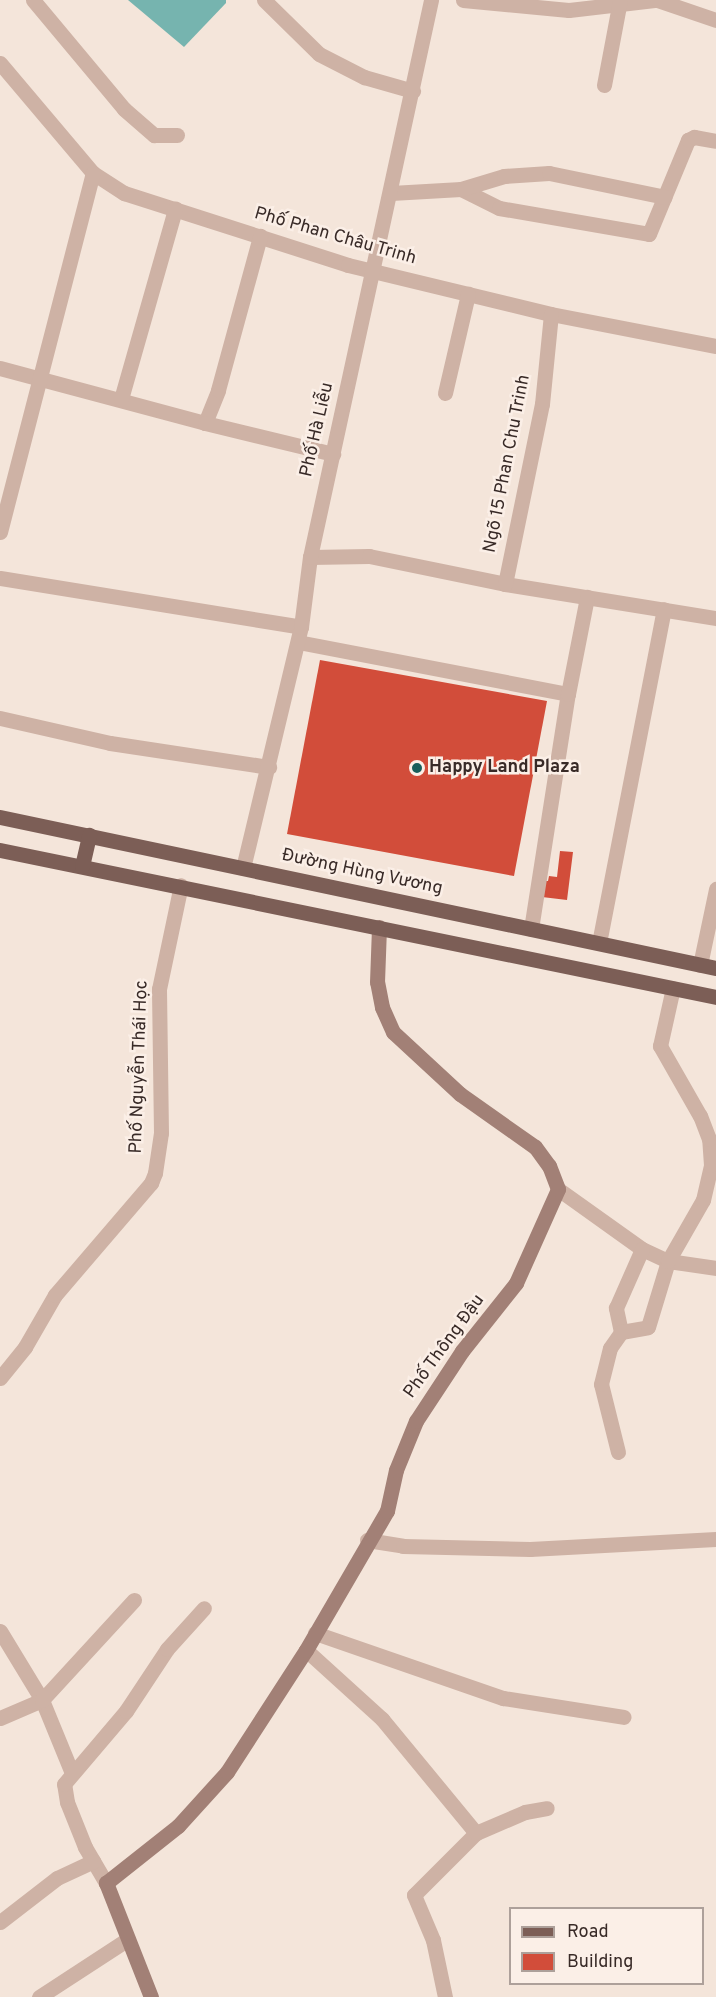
<!DOCTYPE html>
<html>
<head>
<meta charset="utf-8">
<style>
  body { margin:0 }
  #map { position:relative; width:716px; height:1997px; overflow:hidden; background:#f4e5da; font-family:Overpass,sans-serif }
  div>[style] { position:absolute }
  [style*='--x'] { left:calc(var(--x)*1px); top:calc(var(--y)*1px); width:calc(var(--w)*1px); rotate:calc(var(--a)*1deg) }
  .water>* { inset:0; background:#76b4af }
  .building>* { inset:0; background:#d24d3a }
  .street>* { height:15px; margin:-7.5px; padding:0 7.5px; transform-origin:7.5px; border-radius:7.5px; background:#ceb2a5 }
  .secondary>* { height:15px; margin:-7.5px; padding:0 7.5px; transform-origin:7.5px; border-radius:7.5px; background:#a28076 }
  .primary>* { height:15px; margin:-7.5px; padding:0 7.5px; transform-origin:7.5px; border-radius:7.5px; background:#7c5e56 }
  .dots>* { width:16px; height:16px; translate:-50% -50%; box-sizing:border-box; border:3px solid #fbefe7; border-radius:50% }
  span { translate:-50% -50%; white-space:nowrap; text-align:center; line-height:1.15; -webkit-text-stroke:5px #fbefe7; paint-order:stroke }
  .street-label { font-size:18px; color:#382a27 }
  .poi-label { font-size:18px; color:#382a27; font-weight:700 }
  .left { translate:0 -50%; text-align:left }
  .legend { position:absolute; left:509px; top:1907px; width:195px; height:78px; box-sizing:border-box; background:#fbefe7; border:2px solid #ada09a; margin:0; padding:8px 10px; list-style:none; font-size:18px; color:#382a27 }
  .legend li { display:flex; align-items:center; gap:12px; height:30px }
  .legend b { width:30px; border:2px solid #ada09a }
</style>
</head>
<body>
<div id="map">
  <div class="water">
    <div style="clip-path:polygon(128px 0,226px 0,226px 3px,184px 47px)"></div>
  </div>
  <div class="building">
    <div style="clip-path:polygon(320px 660px,547px 701px,514px 876px,287px 834px)"></div>
    <div style="clip-path:polygon(560px 851px,573px 852px,567px 900px,542px 897px,544px 881px,548px 881px,549px 876px,557px 877px)"></div>
  </div>
  <div class="street">
    <div style="--x:33;--y:0;--w:142;--a:50.1"></div>
    <div style="--x:124;--y:109;--w:40;--a:41"></div>
    <div style="--x:154;--y:135;--w:23;--a:0"></div>
    <div style="--x:264;--y:0;--w:77;--a:44.5"></div>
    <div style="--x:319;--y:54;--w:51;--a:27.1"></div>
    <div style="--x:364;--y:77;--w:51;--a:15.9"></div>
    <div style="--x:463;--y:0;--w:106;--a:5.4"></div>
    <div style="--x:569;--y:10;--w:88;--a:-6.6"></div>
    <div style="--x:657;--y:0;--w:62;--a:18.7"></div>
    <div style="--x:0;--y:63;--w:144;--a:49.8"></div>
    <div style="--x:93;--y:173;--w:37;--a:33"></div>
    <div style="--x:124;--y:193;--w:235;--a:17.8"></div>
    <div style="--x:348;--y:265;--w:209;--a:13.6"></div>
    <div style="--x:551;--y:314;--w:168;--a:11"></div>
    <div style="--x:604;--y:85;--w:86;--a:-79.3"></div>
    <div style="--x:461;--y:189;--w:42;--a:26.6"></div>
    <div style="--x:499;--y:208;--w:152;--a:9.8"></div>
    <div style="--x:649;--y:234;--w:102;--a:-67.5"></div>
    <div style="--x:688;--y:140;--w:7;--a:-27"></div>
    <div style="--x:694;--y:137;--w:22;--a:10"></div>
    <div style="--x:391;--y:193;--w:70;--a:-3.3"></div>
    <div style="--x:461;--y:189;--w:45;--a:-16.8"></div>
    <div style="--x:504;--y:176;--w:45;--a:-3.8"></div>
    <div style="--x:549;--y:173;--w:118;--a:11.7"></div>
    <div style="--x:0;--y:368;--w:212;--a:15"></div>
    <div style="--x:205;--y:423;--w:35;--a:-68"></div>
    <div style="--x:218;--y:390;--w:160;--a:-74.7"></div>
    <div style="--x:445;--y:393;--w:102;--a:-76.9"></div>
    <div style="--x:121;--y:399;--w:198;--a:-74.1"></div>
    <div style="--x:205;--y:423;--w:132;--a:13.6"></div>
    <div style="--x:0;--y:532;--w:371;--a:-75.5"></div>
    <div style="--x:310;--y:557;--w:59;--a:-1"></div>
    <div style="--x:369;--y:556;--w:139;--a:11.6"></div>
    <div style="--x:505;--y:584;--w:214;--a:9.2"></div>
    <div style="--x:0;--y:578;--w:305;--a:9.2"></div>
    <div style="--x:505;--y:584;--w:184;--a:-78.4"></div>
    <div style="--x:542;--y:404;--w:90;--a:-84.3"></div>
    <div style="--x:298;--y:642;--w:275;--a:10.9"></div>
    <div style="--x:0;--y:718;--w:113;--a:12.8"></div>
    <div style="--x:110;--y:743;--w:161;--a:8.6"></div>
    <div style="--x:243;--y:868;--w:248;--a:-76.5"></div>
    <div style="--x:301;--y:627;--w:71;--a:-82.7"></div>
    <div style="--x:310;--y:557;--w:570;--a:-77.74"></div>
    <div style="--x:531;--y:929;--w:238;--a:-81.1"></div>
    <div style="--x:568;--y:694;--w:99;--a:-78.9"></div>
    <div style="--x:599;--y:943;--w:340;--a:-79"></div>
    <div style="--x:700;--y:965;--w:78;--a:-78.1"></div>
    <div style="--x:558;--y:1189;--w:103;--a:35.5"></div>
    <div style="--x:642;--y:1249;--w:29;--a:25"></div>
    <div style="--x:668;--y:1261;--w:49;--a:8.3"></div>
    <div style="--x:621;--y:1332;--w:25;--a:-102"></div>
    <div style="--x:616;--y:1308;--w:64;--a:-66.2"></div>
    <div style="--x:0;--y:1378;--w:40;--a:-51"></div>
    <div style="--x:25;--y:1347;--w:60;--a:-60"></div>
    <div style="--x:55;--y:1295;--w:148;--a:-49.4"></div>
    <div style="--x:151;--y:1183;--w:11;--a:-68"></div>
    <div style="--x:155;--y:1173;--w:40;--a:-81.5"></div>
    <div style="--x:161;--y:1133;--w:144;--a:-90.8"></div>
    <div style="--x:159;--y:989;--w:106;--a:-78.1"></div>
    <div style="--x:618;--y:1452;--w:70;--a:-104"></div>
    <div style="--x:601;--y:1384;--w:37;--a:-76"></div>
    <div style="--x:610;--y:1348;--w:19;--a:-55"></div>
    <div style="--x:621;--y:1332;--w:27;--a:-10"></div>
    <div style="--x:648;--y:1327;--w:69;--a:-73.1"></div>
    <div style="--x:668;--y:1261;--w:70;--a:-60.2"></div>
    <div style="--x:703;--y:1200;--w:36;--a:-77"></div>
    <div style="--x:711;--y:1165;--w:26;--a:-94"></div>
    <div style="--x:709;--y:1139;--w:25;--a:-111"></div>
    <div style="--x:700;--y:1116;--w:81;--a:-119.7"></div>
    <div style="--x:660;--y:1046;--w:59;--a:-77.4"></div>
    <div style="--x:367;--y:1540;--w:36;--a:9"></div>
    <div style="--x:403;--y:1546;--w:127;--a:1.4"></div>
    <div style="--x:530;--y:1549;--w:186;--a:-3.1"></div>
    <div style="--x:0;--y:1631;--w:81;--a:58.7"></div>
    <div style="--x:42;--y:1700;--w:79;--a:67.7"></div>
    <div style="--x:315;--y:1633;--w:199;--a:19.1"></div>
    <div style="--x:503;--y:1698;--w:122;--a:8.9"></div>
    <div style="--x:306;--y:1650;--w:103;--a:42.2"></div>
    <div style="--x:382;--y:1719;--w:148;--a:50.5"></div>
    <div style="--x:0;--y:1718;--w:46;--a:-23.2"></div>
    <div style="--x:42;--y:1700;--w:136;--a:-47.4"></div>
    <div style="--x:106;--y:1883;--w:42;--a:-120.3"></div>
    <div style="--x:85;--y:1847;--w:48;--a:-111.8"></div>
    <div style="--x:67;--y:1802;--w:18;--a:-99"></div>
    <div style="--x:64;--y:1784;--w:96;--a:-49.7"></div>
    <div style="--x:126;--y:1711;--w:74;--a:-56.5"></div>
    <div style="--x:167;--y:1649;--w:55;--a:-47.9"></div>
    <div style="--x:0;--y:1922;--w:72;--a:-37.7"></div>
    <div style="--x:57;--y:1878;--w:40;--a:-25"></div>
    <div style="--x:39;--y:1997;--w:106;--a:-33.1"></div>
    <div style="--x:445;--y:1997;--w:58;--a:-101.9"></div>
    <div style="--x:433;--y:1940;--w:49;--a:-112.9"></div>
    <div style="--x:414;--y:1895;--w:88;--a:-45"></div>
    <div style="--x:476;--y:1833;--w:53;--a:-23.2"></div>
    <div style="--x:525;--y:1812;--w:22;--a:-10"></div>
  </div>
  <div class="secondary">
    <div style="--x:151;--y:1997;--w:123;--a:-111.5"></div>
    <div style="--x:106;--y:1883;--w:92;--a:-38.4"></div>
    <div style="--x:178;--y:1826;--w:73;--a:-47.8"></div>
    <div style="--x:227;--y:1772;--w:145;--a:-57.1"></div>
    <div style="--x:306;--y:1650;--w:161;--a:-59.8"></div>
    <div style="--x:387;--y:1511;--w:42;--a:-77.6"></div>
    <div style="--x:396;--y:1470;--w:53;--a:-67.8"></div>
    <div style="--x:416;--y:1421;--w:84;--a:-56.7"></div>
    <div style="--x:462;--y:1351;--w:87;--a:-51.5"></div>
    <div style="--x:516;--y:1283;--w:103;--a:-65.9"></div>
    <div style="--x:558;--y:1189;--w:25;--a:-111"></div>
    <div style="--x:549;--y:1166;--w:24;--a:-126"></div>
    <div style="--x:535;--y:1147;--w:92;--a:-144.8"></div>
    <div style="--x:460;--y:1094;--w:91;--a:-137.2"></div>
    <div style="--x:393;--y:1032;--w:27;--a:-114"></div>
    <div style="--x:382;--y:1007;--w:25;--a:-101"></div>
    <div style="--x:377;--y:982;--w:55;--a:-87.9"></div>
  </div>
  <div class="primary">
    <div style="--x:0;--y:817;--w:732;--a:11.91"></div>
    <div style="--x:0;--y:850;--w:731;--a:11.6"></div>
    <div style="--x:82;--y:866;--w:32;--a:-77"></div>
  </div>
  <div class="dots">
    <div style="left:417px;top:768px;background:#185e5b"></div>
  </div>
  <div class="street-label">
    <span style="left:335px;top:237px;rotate:16deg">Phố Phan Châu Trinh</span>
    <span style="left:318px;top:430px;rotate:-77deg">Phố Hà Liễu</span>
    <span style="left:508px;top:464px;rotate:-79deg">Ngõ 15 Phan Chu Trinh</span>
    <span style="left:362px;top:873px;rotate:12deg">Đường Hùng Vương</span>
    <span style="left:140px;top:1067px;rotate:-88deg">Phố Nguyễn Thái Học</span>
    <span style="left:445px;top:1347px;rotate:-54deg">Phố Thông Đậu</span>
  </div>
  <div class="poi-label">
    <span class="left" style="left:429px;top:768px">Happy Land Plaza</span>
  </div>
  <ul class="legend">
  <li><b style="height:8px;background:#7c5e56"></b>Road</li>
  <li><b style="height:16px;background:#d24d3a"></b>Building</li>
  </ul>
</div>
</body>
</html>
